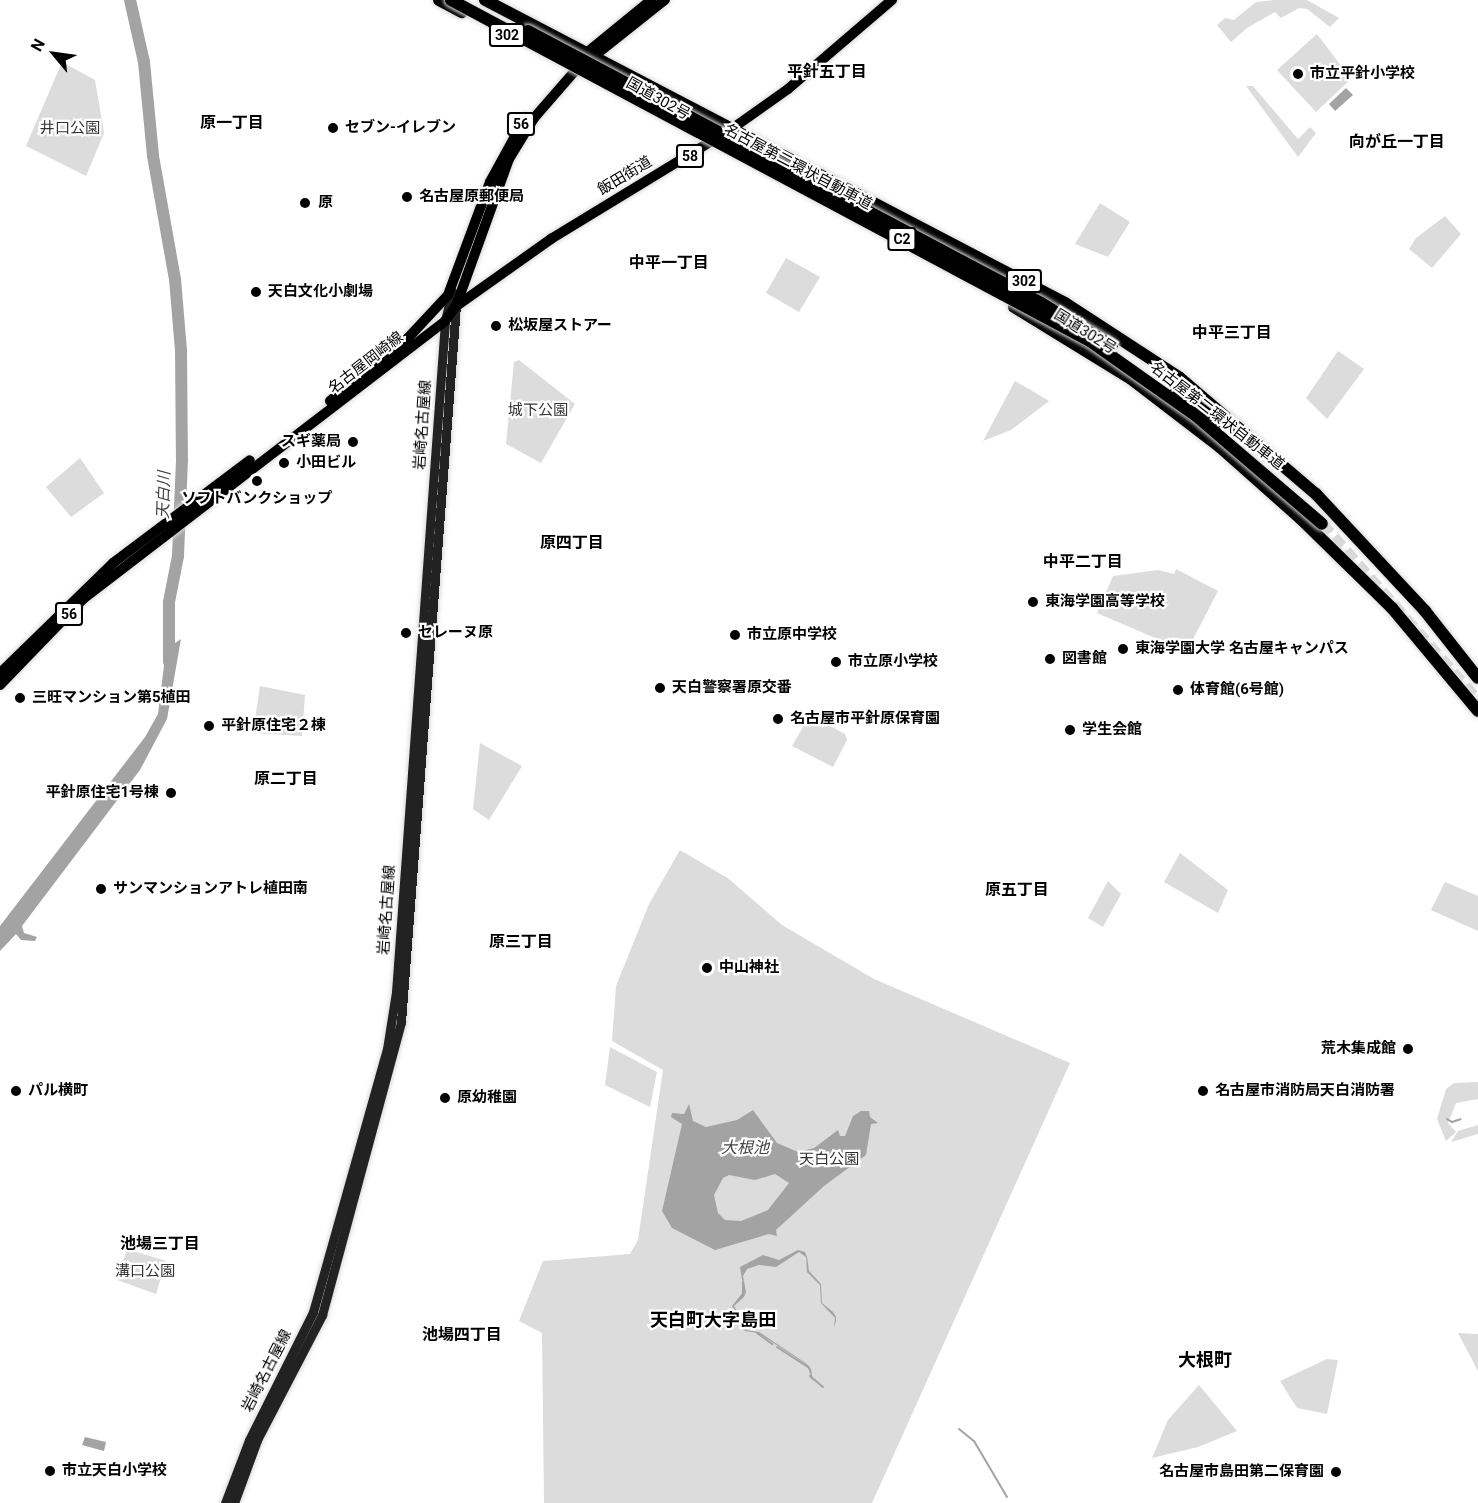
<!DOCTYPE html>
<html>
<head>
<meta charset="utf-8">
<style>
  body { margin:0 }
  #map { position:relative; width:1478px; height:1503px; overflow:hidden; background:#fff; font-family:Roboto,"Noto Sans JP",sans-serif }
  div>[style] { position:absolute }
  [style*='--x'] { left:calc(var(--x)*1px); top:calc(var(--y)*1px); width:calc(var(--w)*1px); rotate:calc(var(--a)*1deg) }
  .green>* { inset:0; background:#dcdcdc }
  .water>* { inset:0; background:#a3a3a3 }
  .stream>* { height:2px; margin:-1px; padding:0 1px; transform-origin:1px; border-radius:1px; background:#a3a3a3 }
  .river>* { height:12px; margin:-6px; padding:0 6px; transform-origin:6px; border-radius:6px; background:#a3a3a3 }
  .highway-tunnel>* { height:12px; margin-top:-6px; transform-origin:0; background:repeating-linear-gradient(90deg,#d9d9d9 0 12px,transparent 0 18px) }
  .roads { filter:drop-shadow(0 0 2px #dbdbdb) drop-shadow(0 0 2px #dbdbdb) }
  .secondary>* { height:9px; margin:-4.5px; padding:0 4.5px; transform-origin:4.5px; border-radius:4.5px; background:#222 }
  .primary>* { height:10px; margin:-5px; padding:0 5px; transform-origin:5px; border-radius:5px; background:#000 }
  .highway>* { height:12px; margin:-6px; padding:0 6px; transform-origin:6px; border-radius:6px; background:#000 }
  .bridges { filter:drop-shadow(0 0 2px #dbdbdb) drop-shadow(0 0 2px #dbdbdb) }
  .highway-bridge>* { height:12px; margin:-6px; padding:0 6px; transform-origin:6px; border-radius:6px; background:#000 }
  .dots>* { width:16px; height:16px; translate:-50% -50%; box-sizing:border-box; border:3px solid #fff; border-radius:50% }
  span { translate:-50% -50%; white-space:nowrap; text-align:center; line-height:1.15; -webkit-text-stroke:4.5px #fff; paint-order:stroke }
  .shield-label span { padding:2px 4px; background:#fff; border:2px solid; border-radius:4px; -webkit-text-stroke-width:0 }
  .shield-label { font-size:14px; color:#000; font-weight:700 }
  .poi-label { font-size:15px; color:#000; font-weight:700 }
  .left { translate:0 -50%; text-align:left }
  .right { translate:-100% -50%; text-align:right }
  .street-label { font-size:15px; color:#000 }
  .park-label { font-size:15px; color:#333 }
  .neighbourhood-label { font-size:16px; color:#000; font-weight:700 }
  .water-label { font-size:16px; color:#444; font-style:italic }
  .quarter-label { font-size:18px; color:#000; font-weight:700 }
  .north { position:absolute; left:24px; top:24px; width:60px; height:60px; -webkit-text-stroke:4px #fff; paint-order:stroke; rotate:299deg; font-size:16px; font-weight:700; line-height:24px; text-align:center; color:#000 }
  .north::after { content:''; display:block; margin:auto; width:21px; height:27px; background:#000; clip-path:polygon(50% 0,100% 100%,50% 72%,0 100%) }
</style>
</head>
<body>
<div id="map">
  <div class="green">
    <div style="clip-path:polygon(1274px 0,1307px 0,1339px 18px,1330px 27px,1307px 9px,1299px 8px,1281px 18px,1275px 12px,1247px 28px,1231px 42px,1217px 25px,1225px 18px,1234px 20px,1256px 2px)"></div>
    <div style="clip-path:polygon(1317px 34px,1351px 79px,1316px 112px,1277px 70px)"></div>
    <div style="clip-path:polygon(62px 62px,95px 80px,104px 133px,86px 176px,26px 146px)"></div>
    <div style="clip-path:polygon(1246px 86px,1253px 86px,1298px 139px,1310px 127px,1316px 133px,1298px 157px)"></div>
    <div style="clip-path:polygon(1100px 203px,1130px 222px,1108px 257px,1075px 244px)"></div>
    <div style="clip-path:polygon(1445px 216px,1461px 234px,1432px 268px,1409px 249px,1416px 238px)"></div>
    <div style="clip-path:polygon(786px 258px,820px 277px,799px 312px,766px 293px)"></div>
    <div style="clip-path:polygon(1338px 351px,1364px 369px,1327px 419px,1306px 398px)"></div>
    <div style="clip-path:polygon(519px 360px,575px 404px,541px 463px,506px 444px,514px 362px)"></div>
    <div style="clip-path:polygon(1015px 381px,1049px 401px,1011px 430px,983px 441px)"></div>
    <div style="clip-path:polygon(80px 458px,104px 493px,71px 517px,46px 487px)"></div>
    <div style="clip-path:polygon(1176px 569px,1218px 591px,1189px 647px,1183px 650px,1097px 613px,1113px 576px,1158px 570px,1174px 574px)"></div>
    <div style="clip-path:polygon(260px 686px,305px 695px,302px 736px,253px 733px)"></div>
    <div style="clip-path:polygon(810px 715px,845px 734px,847px 740px,833px 767px,792px 746px)"></div>
    <div style="clip-path:polygon(480px 743px,522px 766px,489px 820px,473px 809px)"></div>
    <div style="clip-path:polygon(680px 850px,729px 879px,782px 925px,874px 979px,1070px 1063px,872px 1503px,544px 1503px,542px 1333px,519px 1321px,543px 1261px,630px 1254px,638px 1240px,663px 1070px,612px 1041px,616px 986px,649px 904px)"></div>
    <div style="clip-path:polygon(1180px 853px,1228px 890px,1218px 913px,1164px 882px)"></div>
    <div style="clip-path:polygon(1108px 881px,1121px 894px,1103px 927px,1088px 918px)"></div>
    <div style="clip-path:polygon(1445px 882px,1478px 896px,1478px 931px,1431px 910px)"></div>
    <div style="clip-path:polygon(610px 1047px,657px 1072px,650px 1107px,605px 1085px)"></div>
    <div style="clip-path:polygon(1478px 1082px,1478px 1099px,1456px 1103px,1448px 1123px,1456px 1132px,1446px 1141px,1437px 1119px,1446px 1089px,1454px 1083px)"></div>
    <div style="clip-path:polygon(1478px 1125px,1478px 1134px,1451px 1142px,1458px 1131px)"></div>
    <div style="clip-path:polygon(127px 1249px,166px 1261px,156px 1294px,117px 1280px)"></div>
    <div style="clip-path:polygon(1458px 1333px,1478px 1334px,1478px 1371px)"></div>
    <div style="clip-path:polygon(1327px 1359px,1338px 1360px,1327px 1414px,1297px 1408px,1280px 1381px)"></div>
    <div style="clip-path:polygon(1199px 1385px,1237px 1431px,1198px 1447px,1152px 1458px,1168px 1420px)"></div>
  </div>
  <div class="water">
    <div style="clip-path:polygon(1346px 88px,1353px 95px,1335px 111px,1329px 104px)"></div>
    <div style="clip-path:polygon(181px 639px,167px 719px,140px 770px,22px 926px,24px 933px,37px 937px,35px 941px,21px 940px,16px 934px,0 951px,0 926px,145px 737px,158px 714px,166px 649px)"></div>
    <div style="clip-path:polygon(evenodd,689px 1104px,693px 1121px,706px 1127px,737px 1120px,753px 1110px,777px 1143px,798px 1152px,814px 1148px,838px 1130px,840px 1136px,845px 1136px,853px 1116px,861px 1111px,869px 1111px,870px 1117px,878px 1123px,871px 1124px,866px 1155px,824px 1186px,776px 1230px,777px 1236px,769px 1234px,715px 1250px,672px 1228px,662px 1211px,682px 1124px,671px 1117px,672px 1113px,684px 1114px,689px 1104px,775px 1174px,789px 1183px,768px 1210px,741px 1221px,725px 1220px,718px 1213px,714px 1195px,723px 1178px,729px 1175px,755px 1180px,775px 1174px)"></div>
    <div style="clip-path:polygon(798px 1250px,805px 1252px,807px 1257px,809px 1271px,821px 1284px,822px 1303px,833px 1312px,836px 1317px,836px 1321px,834px 1328px,835px 1318px,821px 1303px,820px 1285px,807px 1272px,806px 1257px,799px 1252px,776px 1267px,759px 1265px,747px 1269px,743px 1276px,746px 1292px,744px 1297px,734px 1306px,746px 1330px,759px 1332px,807px 1364px,811px 1369px,813px 1382px,807px 1365px,758px 1333px,745px 1331px,732px 1306px,744px 1291px,740px 1267px,763px 1255px,779px 1260px)"></div>
    <div style="clip-path:polygon(85px 1437px,106px 1442px,104px 1451px,82px 1445px)"></div>
  </div>
  <div class="stream">
    <div style="--x:1447;--y:1119;--w:6;--a:31"></div>
    <div style="--x:1452;--y:1122;--w:9;--a:-18"></div>
    <div style="--x:743;--y:1282;--w:12;--a:90"></div>
    <div style="--x:757;--y:1333;--w:19;--a:36"></div>
    <div style="--x:777;--y:1347;--w:38;--a:33"></div>
    <div style="--x:810;--y:1376;--w:17;--a:40"></div>
    <div style="--x:959;--y:1429;--w:19;--a:39"></div>
    <div style="--x:974;--y:1441;--w:65;--a:59.5"></div>
  </div>
  <div class="river">
    <div style="--x:130;--y:0;--w:64;--a:77.3"></div>
    <div style="--x:144;--y:62;--w:94;--a:84.5"></div>
    <div style="--x:153;--y:156;--w:125;--a:79.9"></div>
    <div style="--x:175;--y:279;--w:71;--a:85.2"></div>
    <div style="--x:181;--y:350;--w:110;--a:89.5"></div>
    <div style="--x:182;--y:460;--w:96;--a:92.4"></div>
    <div style="--x:178;--y:556;--w:47;--a:101.1"></div>
    <div style="--x:169;--y:602;--w:60;--a:90"></div>
  </div>
  <div class="highway-tunnel">
    <div style="--x:1322;--y:524;--w:236;--a:48.6"></div>
  </div>
  <div class="roads">
    <div class="secondary">
      <div style="--x:225;--y:1503;--w:67;--a:-69.1"></div>
      <div style="--x:249;--y:1440;--w:143;--a:-63.4"></div>
      <div style="--x:313;--y:1312;--w:273;--a:-74.3"></div>
      <div style="--x:387;--y:1049;--w:58;--a:-81"></div>
      <div style="--x:396;--y:992;--w:673;--a:-85.82"></div>
      <div style="--x:445;--y:321;--w:31;--a:-77"></div>
      <div style="--x:234;--y:1503;--w:67;--a:-69.9"></div>
      <div style="--x:257;--y:1440;--w:141;--a:-62.5"></div>
      <div style="--x:322;--y:1315;--w:303;--a:-74.9"></div>
      <div style="--x:401;--y:1022;--w:718;--a:-85.61"></div>
    </div>
    <div class="primary">
      <div style="--x:580;--y:58;--w:92;--a:-39.2"></div>
      <div style="--x:455;--y:307;--w:118;--a:-35.3"></div>
      <div style="--x:551;--y:239;--w:213;--a:-31.4"></div>
      <div style="--x:733;--y:128;--w:67;--a:-35.3"></div>
      <div style="--x:788;--y:89;--w:137;--a:-40.6"></div>
      <div style="--x:330;--y:401;--w:100;--a:-38.9"></div>
      <div style="--x:408;--y:338;--w:59;--a:-47.1"></div>
      <div style="--x:448;--y:295;--w:121;--a:-69.6"></div>
      <div style="--x:490;--y:182;--w:73;--a:-61.3"></div>
      <div style="--x:0;--y:673;--w:158;--a:-44.2"></div>
      <div style="--x:113;--y:563;--w:171;--a:-36.9"></div>
      <div style="--x:0;--y:685;--w:120;--a:-46"></div>
      <div style="--x:83;--y:599;--w:456;--a:-37.5"></div>
      <div style="--x:445;--y:321;--w:19;--a:-54"></div>
      <div style="--x:456;--y:306;--w:156;--a:-70.2"></div>
      <div style="--x:509;--y:159;--w:48;--a:-58.6"></div>
      <div style="--x:534;--y:118;--w:61;--a:-49"></div>
      <div style="--x:574;--y:72;--w:116;--a:-38.4"></div>
    </div>
    <div class="highway">
      <div style="--x:439;--y:0;--w:26;--a:28"></div>
      <div style="--x:485;--y:0;--w:654;--a:27.58"></div>
      <div style="--x:1065;--y:303;--w:137;--a:33.1"></div>
      <div style="--x:1180;--y:378;--w:179;--a:40.5"></div>
      <div style="--x:1316;--y:494;--w:160;--a:47"></div>
      <div style="--x:1425;--y:611;--w:85;--a:51.7"></div>
      <div style="--x:1014;--y:307;--w:136;--a:31.5"></div>
      <div style="--x:1130;--y:378;--w:113;--a:37.5"></div>
      <div style="--x:1220;--y:447;--w:108;--a:41.6"></div>
      <div style="--x:1301;--y:519;--w:127;--a:44.4"></div>
      <div style="--x:1392;--y:608;--w:134;--a:50.1"></div>
    </div>
  </div>
  <div class="bridges">
    <div class="highway-bridge">
      <div style="--x:451;--y:0;--w:724;--a:28.09"></div>
      <div style="--x:1090;--y:341;--w:128;--a:35.2"></div>
      <div style="--x:1195;--y:415;--w:167;--a:40.6"></div>
      <div style="--x:528;--y:31;--w:581;--a:27.93"></div>
      <div style="--x:1041;--y:303;--w:83;--a:31.2"></div>
      <div style="--x:1176;--y:390;--w:54;--a:37.5"></div>
    </div>
  </div>
  <div class="dots">
    <div style="left:1298px;top:74px;background:#000"></div>
    <div style="left:333px;top:128px;background:#000"></div>
    <div style="left:407px;top:197px;background:#000"></div>
    <div style="left:305px;top:203px;background:#000"></div>
    <div style="left:256px;top:292px;background:#000"></div>
    <div style="left:496px;top:326px;background:#000"></div>
    <div style="left:353px;top:442px;background:#000"></div>
    <div style="left:284px;top:463px;background:#000"></div>
    <div style="left:257px;top:481px;background:#000"></div>
    <div style="left:1033px;top:602px;background:#000"></div>
    <div style="left:406px;top:633px;background:#000"></div>
    <div style="left:735px;top:635px;background:#000"></div>
    <div style="left:1123px;top:649px;background:#000"></div>
    <div style="left:1050px;top:659px;background:#000"></div>
    <div style="left:836px;top:662px;background:#000"></div>
    <div style="left:660px;top:688px;background:#000"></div>
    <div style="left:1178px;top:690px;background:#000"></div>
    <div style="left:20px;top:698px;background:#000"></div>
    <div style="left:778px;top:719px;background:#000"></div>
    <div style="left:209px;top:726px;background:#000"></div>
    <div style="left:1070px;top:730px;background:#000"></div>
    <div style="left:171px;top:793px;background:#000"></div>
    <div style="left:101px;top:889px;background:#000"></div>
    <div style="left:707px;top:968px;background:#000"></div>
    <div style="left:1408px;top:1049px;background:#000"></div>
    <div style="left:16px;top:1091px;background:#000"></div>
    <div style="left:1203px;top:1091px;background:#000"></div>
    <div style="left:445px;top:1098px;background:#000"></div>
    <div style="left:50px;top:1471px;background:#000"></div>
    <div style="left:1336px;top:1472px;background:#000"></div>
  </div>
  <div class="shield-label">
    <span style="left:507px;top:35px">302</span>
    <span style="left:521px;top:124px">56</span>
    <span style="left:690px;top:156px">58</span>
    <span style="left:902px;top:239px">C2</span>
    <span style="left:1024px;top:281px">302</span>
    <span style="left:69px;top:614px">56</span>
  </div>
  <div class="poi-label">
    <span class="left" style="left:1310px;top:74px">市立平針小学校</span>
    <span class="left" style="left:345px;top:128px">セブン-イレブン</span>
    <span class="left" style="left:419px;top:197px">名古屋原郵便局</span>
    <span class="left" style="left:318px;top:203px">原</span>
    <span class="left" style="left:268px;top:292px">天白文化小劇場</span>
    <span class="left" style="left:508px;top:326px">松坂屋ストアー</span>
    <span class="right" style="left:341px;top:442px">スギ薬局</span>
    <span class="left" style="left:296px;top:463px">小田ビル</span>
    <span style="left:257px;top:499px">ソフトバンクショップ</span>
    <span class="left" style="left:1045px;top:602px">東海学園高等学校</span>
    <span class="left" style="left:418px;top:633px">セレーヌ原</span>
    <span class="left" style="left:747px;top:635px">市立原中学校</span>
    <span class="left" style="left:1135px;top:649px">東海学園大学 名古屋キャンパス</span>
    <span class="left" style="left:1062px;top:659px">図書館</span>
    <span class="left" style="left:848px;top:662px">市立原小学校</span>
    <span class="left" style="left:672px;top:688px">天白警察署原交番</span>
    <span class="left" style="left:1190px;top:690px">体育館(6号館)</span>
    <span class="left" style="left:32px;top:698px">三旺マンション第5植田</span>
    <span class="left" style="left:790px;top:719px">名古屋市平針原保育園</span>
    <span class="left" style="left:221px;top:726px">平針原住宅２棟</span>
    <span class="left" style="left:1082px;top:730px">学生会館</span>
    <span class="right" style="left:159px;top:793px">平針原住宅1号棟</span>
    <span class="left" style="left:113px;top:889px">サンマンションアトレ植田南</span>
    <span class="left" style="left:719px;top:968px">中山神社</span>
    <span class="right" style="left:1396px;top:1049px">荒木集成館</span>
    <span class="left" style="left:28px;top:1091px">パル横町</span>
    <span class="left" style="left:1215px;top:1091px">名古屋市消防局天白消防署</span>
    <span class="left" style="left:457px;top:1098px">原幼稚園</span>
    <span class="left" style="left:62px;top:1471px">市立天白小学校</span>
    <span class="right" style="left:1324px;top:1472px">名古屋市島田第二保育園</span>
  </div>
  <div class="street-label">
    <span style="left:658px;top:99px;rotate:29deg">国道302号</span>
    <span style="left:798px;top:167px;rotate:28deg">名古屋第二環状自動車道</span>
    <span style="left:625px;top:176px;rotate:-31deg">飯田街道</span>
    <span style="left:1085px;top:332px;rotate:32deg">国道302号</span>
    <span style="left:366px;top:363px;rotate:-38deg">名古屋岡崎線</span>
    <span style="left:1217px;top:416px;rotate:38deg">名古屋第二環状自動車道</span>
    <span style="left:423px;top:425px;rotate:-86deg">岩崎名古屋線</span>
    <span style="left:387px;top:910px;rotate:-86deg">岩崎名古屋線</span>
    <span style="left:267px;top:1371px;rotate:-63deg">岩崎名古屋線</span>
  </div>
  <div class="park-label">
    <span style="left:70px;top:129px">井口公園</span>
    <span style="left:538px;top:411px">城下公園</span>
    <span style="left:829px;top:1160px">天白公園</span>
    <span style="left:145px;top:1272px">溝口公園</span>
  </div>
  <div class="neighbourhood-label">
    <span style="left:827px;top:72px">平針五丁目</span>
    <span style="left:232px;top:123px">原一丁目</span>
    <span style="left:1397px;top:142px">向が丘一丁目</span>
    <span style="left:669px;top:263px">中平一丁目</span>
    <span style="left:1232px;top:333px">中平三丁目</span>
    <span style="left:572px;top:543px">原四丁目</span>
    <span style="left:1083px;top:562px">中平二丁目</span>
    <span style="left:286px;top:779px">原二丁目</span>
    <span style="left:1017px;top:890px">原五丁目</span>
    <span style="left:521px;top:942px">原三丁目</span>
    <span style="left:160px;top:1244px">池場三丁目</span>
    <span style="left:462px;top:1335px">池場四丁目</span>
  </div>
  <div class="water-label">
    <span style="left:164px;top:495px;rotate:-88deg">天白川</span>
    <span style="left:745px;top:1148px">大根池</span>
  </div>
  <div class="quarter-label">
    <span style="left:713px;top:1320px">天白町大字島田</span>
    <span style="left:1205px;top:1360px">大根町</span>
  </div>
  <div class="north">N</div>
</div>
</body>
</html>
